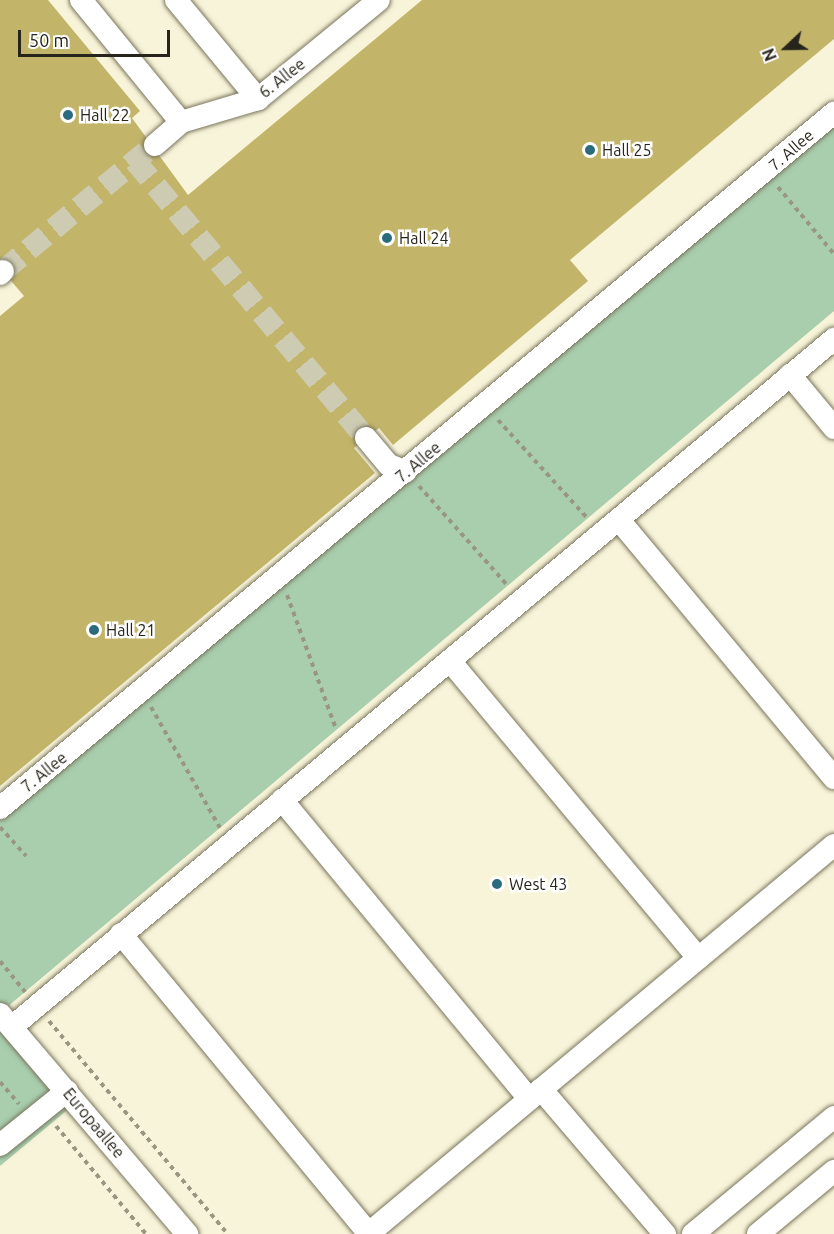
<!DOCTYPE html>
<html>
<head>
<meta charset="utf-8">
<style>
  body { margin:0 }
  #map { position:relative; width:834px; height:1234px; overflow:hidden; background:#f8f4d9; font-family:Ubuntu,sans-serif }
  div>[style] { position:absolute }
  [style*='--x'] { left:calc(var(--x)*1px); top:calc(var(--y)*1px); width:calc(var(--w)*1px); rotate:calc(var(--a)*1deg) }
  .green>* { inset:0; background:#a8ceae }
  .building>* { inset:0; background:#c2b56a }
  .minor-tunnel>* { height:22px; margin-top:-11px; transform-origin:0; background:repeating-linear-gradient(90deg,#cecbb3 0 22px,transparent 0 33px) }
  .path>* { height:4px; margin-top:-2px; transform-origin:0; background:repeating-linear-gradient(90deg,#999682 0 4.5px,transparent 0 9px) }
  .roads { filter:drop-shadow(0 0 2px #79755d) drop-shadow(0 0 2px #79755d) }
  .minor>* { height:22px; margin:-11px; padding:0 11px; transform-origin:11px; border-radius:11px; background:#fff }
  .dots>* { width:16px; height:16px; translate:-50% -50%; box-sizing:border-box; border:3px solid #fff; border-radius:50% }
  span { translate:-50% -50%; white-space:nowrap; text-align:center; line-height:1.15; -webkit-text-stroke:5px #fff; paint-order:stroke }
  .street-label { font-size:16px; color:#27251b }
  .poi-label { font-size:16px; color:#27251b }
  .left { translate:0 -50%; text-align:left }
  .north { position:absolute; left:756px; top:18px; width:60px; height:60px; -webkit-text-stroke:4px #fff; paint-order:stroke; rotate:248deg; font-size:16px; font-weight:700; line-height:24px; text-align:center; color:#27251b }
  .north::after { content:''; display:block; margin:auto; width:21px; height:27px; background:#27251b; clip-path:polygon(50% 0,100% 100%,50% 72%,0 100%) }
  .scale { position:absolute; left:18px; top:30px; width:152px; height:27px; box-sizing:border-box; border:3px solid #27251b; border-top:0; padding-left:8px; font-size:18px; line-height:21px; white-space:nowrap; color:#27251b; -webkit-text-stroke:4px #fff; paint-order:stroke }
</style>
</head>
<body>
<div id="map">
  <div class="green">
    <div style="clip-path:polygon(834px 113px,834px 311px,0 1013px,0 808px)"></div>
    <div style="clip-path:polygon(0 1014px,77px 1102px,0 1166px)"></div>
  </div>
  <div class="building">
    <div style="clip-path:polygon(0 0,48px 0,140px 111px,132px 118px,188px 195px,422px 0,834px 0,834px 39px,570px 260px,588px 281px,393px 445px,379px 428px,354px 448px,375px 473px,0 786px,0 316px,24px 296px,0 268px)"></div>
  </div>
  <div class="minor-tunnel">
    <div style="--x:135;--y:161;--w:361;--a:50.2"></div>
    <div style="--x:3;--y:271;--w:186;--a:-39.8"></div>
  </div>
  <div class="path">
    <div style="--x:778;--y:187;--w:87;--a:50.1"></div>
    <div style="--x:498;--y:420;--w:134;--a:47.7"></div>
    <div style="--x:419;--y:486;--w:134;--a:48.3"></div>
    <div style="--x:287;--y:595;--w:143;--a:69.9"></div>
    <div style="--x:151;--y:707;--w:139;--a:60.3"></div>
    <div style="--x:0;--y:827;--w:39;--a:48"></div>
    <div style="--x:0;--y:961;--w:40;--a:51"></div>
    <div style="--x:49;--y:1021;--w:278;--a:50"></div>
    <div style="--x:0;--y:1082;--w:29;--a:49"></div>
    <div style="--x:56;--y:1126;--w:141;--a:50.2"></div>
  </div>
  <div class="roads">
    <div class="minor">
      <div style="--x:81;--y:0;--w:158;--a:50.7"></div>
      <div style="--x:176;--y:0;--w:129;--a:50.4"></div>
      <div style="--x:155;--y:145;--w:35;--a:-41"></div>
      <div style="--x:181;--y:122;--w:80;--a:-16.6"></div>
      <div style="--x:258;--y:99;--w:156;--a:-39.3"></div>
      <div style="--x:0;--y:274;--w:4;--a:-45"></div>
      <div style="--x:790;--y:375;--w:69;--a:50.3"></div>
      <div style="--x:366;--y:438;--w:35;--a:50"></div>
      <div style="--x:389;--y:465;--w:18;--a:22"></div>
      <div style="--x:619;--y:520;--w:336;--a:50.2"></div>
      <div style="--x:450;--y:661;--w:387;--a:50.1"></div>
      <div style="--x:282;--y:800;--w:388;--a:50.4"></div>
      <div style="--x:0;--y:808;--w:1086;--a:-39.81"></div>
      <div style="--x:121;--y:934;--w:389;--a:50.4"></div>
      <div style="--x:0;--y:1014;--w:289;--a:49.6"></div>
      <div style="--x:13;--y:1026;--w:1071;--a:-39.92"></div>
      <div style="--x:541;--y:1089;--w:191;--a:49.5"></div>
      <div style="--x:0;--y:1145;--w:86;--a:-38.9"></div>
      <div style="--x:368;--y:1234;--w:607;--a:-39.85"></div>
      <div style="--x:693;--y:1234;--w:183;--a:-39.7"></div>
      <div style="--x:758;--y:1234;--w:99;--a:-39.7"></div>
    </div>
  </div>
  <div class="dots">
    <div style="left:68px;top:115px;background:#2a6b7e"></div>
    <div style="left:590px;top:150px;background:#2a6b7e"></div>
    <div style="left:387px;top:238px;background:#2a6b7e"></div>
    <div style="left:94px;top:630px;background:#2a6b7e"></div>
    <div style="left:497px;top:884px;background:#2a6b7e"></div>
  </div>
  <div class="street-label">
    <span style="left:282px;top:78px;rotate:-38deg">6. Allee</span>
    <span style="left:791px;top:150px;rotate:-41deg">7. Allee</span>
    <span style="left:418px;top:462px;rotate:-40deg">7. Allee</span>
    <span style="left:44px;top:772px;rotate:-39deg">7. Allee</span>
    <span style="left:94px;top:1123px;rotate:50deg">Europaallee</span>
  </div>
  <div class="poi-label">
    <span class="left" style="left:80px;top:115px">Hall 22</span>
    <span class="left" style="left:602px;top:150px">Hall 25</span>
    <span class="left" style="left:399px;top:238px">Hall 24</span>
    <span class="left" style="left:106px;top:630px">Hall 21</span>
    <span class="left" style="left:509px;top:884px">West 43</span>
  </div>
  <div class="north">N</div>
  <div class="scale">50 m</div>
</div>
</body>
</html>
